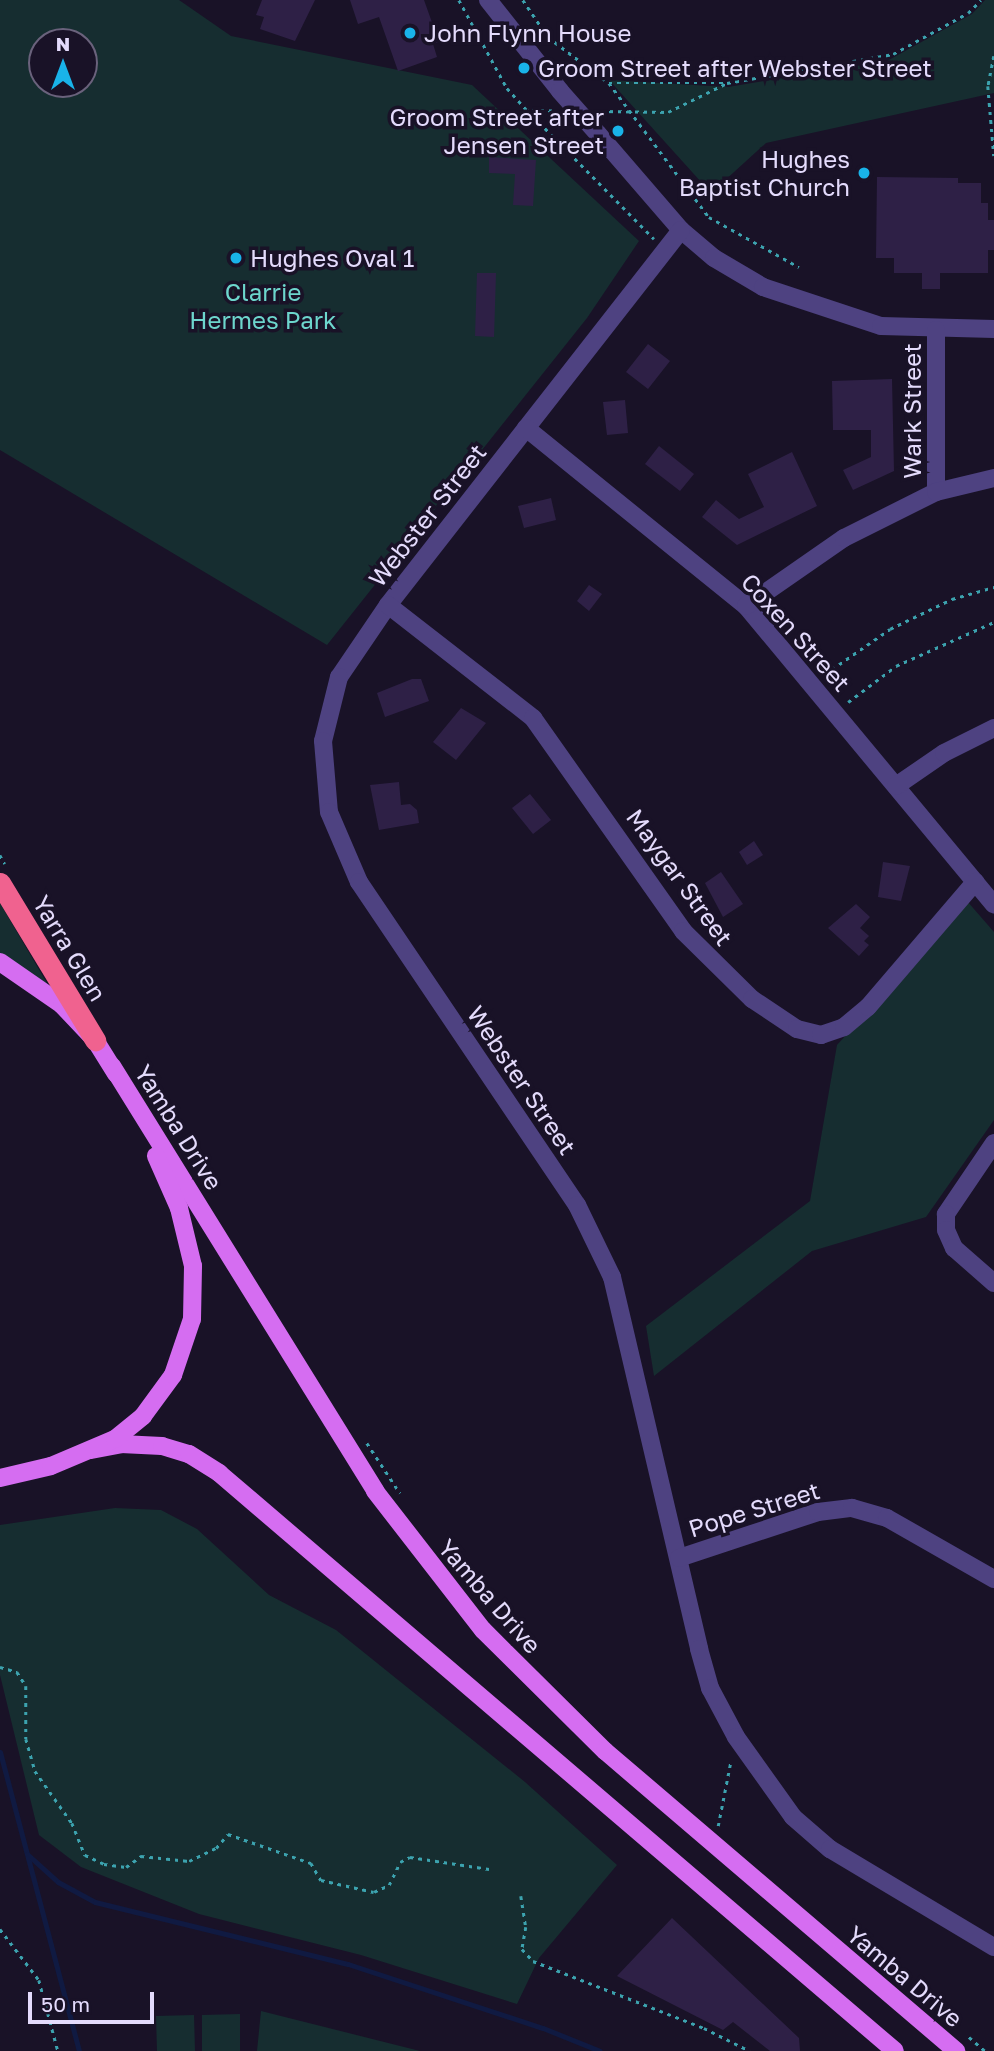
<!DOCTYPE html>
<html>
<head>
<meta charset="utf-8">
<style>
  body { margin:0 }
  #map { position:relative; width:994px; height:2051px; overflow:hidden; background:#191227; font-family:"Golos Text",sans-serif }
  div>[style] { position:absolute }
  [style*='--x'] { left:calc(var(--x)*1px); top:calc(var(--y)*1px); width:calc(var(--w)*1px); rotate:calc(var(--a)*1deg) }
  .green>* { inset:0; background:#162d30 }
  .stream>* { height:5px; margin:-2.5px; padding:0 2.5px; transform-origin:2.5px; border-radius:2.5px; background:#101a42 }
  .building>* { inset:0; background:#2e2046 }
  .path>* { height:2.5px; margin-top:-1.25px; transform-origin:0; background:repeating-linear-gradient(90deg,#3ca3af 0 3.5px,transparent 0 8.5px) }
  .minor>* { height:18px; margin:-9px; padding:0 9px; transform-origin:9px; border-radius:9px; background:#4e4281 }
  .major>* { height:18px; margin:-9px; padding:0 9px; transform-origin:9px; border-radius:9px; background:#d56df1 }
  .highway>* { height:21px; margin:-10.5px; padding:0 10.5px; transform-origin:10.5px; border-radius:10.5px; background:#f0628f }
  .minor-bridge>* { height:18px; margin:-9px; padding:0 9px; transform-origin:9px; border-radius:9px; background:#4e4281 }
  .dots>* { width:19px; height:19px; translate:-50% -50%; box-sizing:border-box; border:4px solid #191227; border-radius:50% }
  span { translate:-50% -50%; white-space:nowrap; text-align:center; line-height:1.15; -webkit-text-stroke:7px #191227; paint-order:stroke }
  .poi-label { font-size:24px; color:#e4dbfc }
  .left { translate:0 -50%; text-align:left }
  .right { translate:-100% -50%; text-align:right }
  .park-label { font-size:24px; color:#6dd6cd }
  .street-label { font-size:24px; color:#e4dbfc }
  .north { position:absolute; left:28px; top:28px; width:70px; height:70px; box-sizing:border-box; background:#191227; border:2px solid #6a627c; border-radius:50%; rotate:0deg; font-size:19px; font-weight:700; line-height:28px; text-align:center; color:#e4dbfc }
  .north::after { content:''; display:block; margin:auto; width:24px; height:32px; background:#19b3e9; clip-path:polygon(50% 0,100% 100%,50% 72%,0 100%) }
  .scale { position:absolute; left:28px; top:1992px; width:126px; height:32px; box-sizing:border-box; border:4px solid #e4dbfc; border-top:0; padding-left:9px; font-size:21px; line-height:24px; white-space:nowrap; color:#e4dbfc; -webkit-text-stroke:5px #191227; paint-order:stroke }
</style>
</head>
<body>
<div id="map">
  <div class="green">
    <div style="clip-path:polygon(evenodd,0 0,179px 0,231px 36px,472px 85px,639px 241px,587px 318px,327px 645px,0 450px,0 0,42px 42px,84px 42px,84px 84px,42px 84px,42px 42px)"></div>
    <div style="clip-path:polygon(985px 0,994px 0,994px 93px,766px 143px,711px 193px,609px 80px,728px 87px,887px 61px,972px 14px)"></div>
    <div style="clip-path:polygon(967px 901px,994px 932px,994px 1120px,926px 1217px,812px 1251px,654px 1376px,646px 1326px,810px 1201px,837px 1045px)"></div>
    <div style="clip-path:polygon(0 903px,48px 985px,47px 986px,0 957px)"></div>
    <div style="clip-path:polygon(115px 1508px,161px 1510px,197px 1529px,269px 1595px,336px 1630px,525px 1782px,617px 1865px,539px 1958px,517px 2004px,361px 1955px,199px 1914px,81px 1867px,39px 1835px,0 1675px,0 1525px)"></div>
    <div style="clip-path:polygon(261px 2011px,420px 2051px,257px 2051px)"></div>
    <div style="clip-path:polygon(240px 2014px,240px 2051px,202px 2051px,202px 2015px)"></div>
    <div style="clip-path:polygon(194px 2015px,195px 2051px,157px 2051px,156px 2016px)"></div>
  </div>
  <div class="stream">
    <div style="--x:0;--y:1752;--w:309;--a:75.2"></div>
    <div style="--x:27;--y:1854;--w:42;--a:42.1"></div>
    <div style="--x:58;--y:1882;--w:42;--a:28.4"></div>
    <div style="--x:95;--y:1902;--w:260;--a:13.8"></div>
    <div style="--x:348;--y:1964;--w:205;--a:18.2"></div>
    <div style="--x:543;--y:2028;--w:61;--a:22"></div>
  </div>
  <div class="building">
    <div style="clip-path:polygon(262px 0,315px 0,295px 41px,260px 29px,264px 17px,256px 15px)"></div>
    <div style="clip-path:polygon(350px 0,424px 0,439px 42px,433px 44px,437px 57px,398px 71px,379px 17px,358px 24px)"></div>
    <div style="clip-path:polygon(489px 157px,536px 160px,533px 206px,513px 205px,515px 174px,489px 173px)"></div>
    <div style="clip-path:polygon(877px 177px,958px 178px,958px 183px,981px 183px,981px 203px,988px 203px,988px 220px,994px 220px,994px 250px,988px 250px,988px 273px,940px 273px,940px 289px,922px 289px,922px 273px,894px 273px,894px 258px,876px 258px)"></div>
    <div style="clip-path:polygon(477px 273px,496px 273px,494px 337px,475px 336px)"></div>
    <div style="clip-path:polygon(648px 344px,670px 361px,648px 389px,626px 372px)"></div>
    <div style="clip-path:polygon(892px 379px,894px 471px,853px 490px,843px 470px,871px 457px,871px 430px,833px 430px,832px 381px)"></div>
    <div style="clip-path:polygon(625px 400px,628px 433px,607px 435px,603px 402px)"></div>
    <div style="clip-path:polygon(659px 446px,694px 474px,680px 491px,645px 464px)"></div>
    <div style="clip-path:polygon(792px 452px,817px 506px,737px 545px,702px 517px,716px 500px,739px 519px,764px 507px,748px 474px)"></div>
    <div style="clip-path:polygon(551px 498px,556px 520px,524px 528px,518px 506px)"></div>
    <div style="clip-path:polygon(589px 585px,602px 594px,589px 611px,577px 601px)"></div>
    <div style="clip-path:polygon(412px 679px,421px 679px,429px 701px,385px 717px,377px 693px)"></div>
    <div style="clip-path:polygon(461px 708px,486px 723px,456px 760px,433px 742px)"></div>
    <div style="clip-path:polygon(399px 782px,401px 805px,410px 804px,417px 810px,419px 823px,379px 830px,370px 785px)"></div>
    <div style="clip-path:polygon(530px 794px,551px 820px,533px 834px,512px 808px)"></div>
    <div style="clip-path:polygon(754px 841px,763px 855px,747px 865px,739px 852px)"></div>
    <div style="clip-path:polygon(883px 862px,910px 866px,901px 901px,878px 897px)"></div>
    <div style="clip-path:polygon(721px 872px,743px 904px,723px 917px,705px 883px)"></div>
    <div style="clip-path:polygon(856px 904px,870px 917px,860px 928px,869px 936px,864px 941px,869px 945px,859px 956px,828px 928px)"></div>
    <div style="clip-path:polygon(672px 1918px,799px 2038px,800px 2051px,770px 2051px,733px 2022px,723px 2030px,617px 1976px)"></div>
  </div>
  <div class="path">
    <div style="--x:459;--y:0;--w:100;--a:61.4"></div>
    <div style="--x:507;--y:88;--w:30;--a:48"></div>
    <div style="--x:523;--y:0;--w:45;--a:56"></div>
    <div style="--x:548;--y:37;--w:76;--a:37"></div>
    <div style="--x:609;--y:83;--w:167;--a:53.3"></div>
    <div style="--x:709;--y:217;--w:103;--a:29.1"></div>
    <div style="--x:994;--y:56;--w:31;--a:101"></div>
    <div style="--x:988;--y:86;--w:70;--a:85.1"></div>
    <div style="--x:609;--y:83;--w:115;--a:0"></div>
    <div style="--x:552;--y:111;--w:25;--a:-178"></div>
    <div style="--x:527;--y:110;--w:181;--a:45.4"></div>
    <div style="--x:601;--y:111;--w:67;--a:0.9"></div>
    <div style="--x:668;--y:112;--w:66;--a:-26.2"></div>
    <div style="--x:727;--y:83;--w:169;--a:-9.9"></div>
    <div style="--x:893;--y:54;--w:85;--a:-28.7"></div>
    <div style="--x:968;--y:13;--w:18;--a:-45"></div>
    <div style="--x:825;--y:674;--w:79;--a:-34.7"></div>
    <div style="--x:890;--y:629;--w:69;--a:-25.8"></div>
    <div style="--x:952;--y:599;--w:44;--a:-15.9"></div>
    <div style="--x:848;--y:702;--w:60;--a:-36.9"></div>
    <div style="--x:896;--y:666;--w:107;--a:-24.2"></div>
    <div style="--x:0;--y:855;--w:10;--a:61"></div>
    <div style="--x:367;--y:1443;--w:60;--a:56.6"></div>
    <div style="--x:0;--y:1667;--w:18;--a:16"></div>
    <div style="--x:17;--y:1672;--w:17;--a:57"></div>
    <div style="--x:26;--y:1686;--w:53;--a:90"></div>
    <div style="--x:26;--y:1739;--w:33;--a:74"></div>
    <div style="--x:35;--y:1771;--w:64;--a:54.6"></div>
    <div style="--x:72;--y:1823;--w:35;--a:68"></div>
    <div style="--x:85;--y:1855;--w:21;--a:25"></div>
    <div style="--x:104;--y:1864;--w:22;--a:8"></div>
    <div style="--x:126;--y:1867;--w:19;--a:-36"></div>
    <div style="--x:141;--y:1856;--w:48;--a:5.9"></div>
    <div style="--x:189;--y:1861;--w:30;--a:-26"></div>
    <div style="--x:216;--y:1848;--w:18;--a:-49"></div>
    <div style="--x:228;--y:1834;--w:88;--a:19.3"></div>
    <div style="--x:311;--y:1863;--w:20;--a:60"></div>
    <div style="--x:321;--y:1880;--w:54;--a:12.8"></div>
    <div style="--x:374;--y:1892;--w:17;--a:-25"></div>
    <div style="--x:389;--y:1885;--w:25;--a:-64"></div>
    <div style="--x:400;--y:1862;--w:11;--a:-27"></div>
    <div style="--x:410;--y:1857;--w:80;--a:8.6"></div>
    <div style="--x:718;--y:1826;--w:67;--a:-78.9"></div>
    <div style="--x:521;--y:1896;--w:31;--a:81"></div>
    <div style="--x:526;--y:1927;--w:22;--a:100"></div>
    <div style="--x:522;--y:1949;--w:16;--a:47"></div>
    <div style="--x:533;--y:1961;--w:184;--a:21.4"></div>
    <div style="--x:704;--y:2028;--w:51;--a:26.6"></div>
    <div style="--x:0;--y:1929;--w:64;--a:52.6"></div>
    <div style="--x:39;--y:1980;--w:73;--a:75"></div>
    <div style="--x:969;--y:2037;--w:21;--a:41"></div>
  </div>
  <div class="minor">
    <div style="--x:488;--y:0;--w:116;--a:51.6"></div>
    <div style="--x:598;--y:134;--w:127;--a:49.2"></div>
    <div style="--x:681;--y:230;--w:43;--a:40.3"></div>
    <div style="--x:714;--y:258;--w:57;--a:30.6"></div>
    <div style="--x:763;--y:287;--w:124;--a:18.3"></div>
    <div style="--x:881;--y:326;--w:113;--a:1.5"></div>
    <div style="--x:681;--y:230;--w:476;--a:128"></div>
    <div style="--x:388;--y:605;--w:87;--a:124.2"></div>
    <div style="--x:339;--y:677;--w:66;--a:104"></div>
    <div style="--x:323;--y:741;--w:71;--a:85.2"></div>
    <div style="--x:329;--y:812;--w:76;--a:66.8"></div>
    <div style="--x:359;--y:882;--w:390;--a:56"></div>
    <div style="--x:577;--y:1205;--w:80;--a:64.1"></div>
    <div style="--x:612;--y:1277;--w:382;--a:76.8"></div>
    <div style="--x:699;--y:1649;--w:41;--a:74.2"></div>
    <div style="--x:710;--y:1688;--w:55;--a:62"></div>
    <div style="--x:736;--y:1737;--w:98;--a:54.5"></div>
    <div style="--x:793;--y:1817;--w:49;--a:40.9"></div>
    <div style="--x:830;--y:1849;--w:191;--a:30.9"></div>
    <div style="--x:936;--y:330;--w:162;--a:90"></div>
    <div style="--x:526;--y:428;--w:283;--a:39"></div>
    <div style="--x:746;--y:606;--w:388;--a:50.3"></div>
    <div style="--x:388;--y:605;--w:184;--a:37.9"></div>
    <div style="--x:533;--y:718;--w:261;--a:54.8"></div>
    <div style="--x:683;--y:931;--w:97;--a:44.6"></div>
    <div style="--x:752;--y:999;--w:54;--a:33.7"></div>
    <div style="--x:797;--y:1029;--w:25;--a:14"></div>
    <div style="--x:821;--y:1035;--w:24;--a:-19"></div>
    <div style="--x:844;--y:1027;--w:31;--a:-40"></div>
    <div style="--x:868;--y:1007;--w:165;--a:-49.4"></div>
    <div style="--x:746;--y:606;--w:119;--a:-34.8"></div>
    <div style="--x:844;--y:538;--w:103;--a:-26.6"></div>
    <div style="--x:936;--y:492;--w:60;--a:-13.6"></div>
    <div style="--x:896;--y:786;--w:58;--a:-34.5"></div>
    <div style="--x:944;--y:753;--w:56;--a:-26.6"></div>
    <div style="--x:994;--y:1143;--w:86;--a:124.1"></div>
    <div style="--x:946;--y:1214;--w:16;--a:90"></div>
    <div style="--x:946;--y:1230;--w:20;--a:66"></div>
    <div style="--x:954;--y:1248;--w:53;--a:41.2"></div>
    <div style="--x:679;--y:1558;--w:146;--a:-18.3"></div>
    <div style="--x:818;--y:1512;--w:34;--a:-7"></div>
    <div style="--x:852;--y:1508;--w:36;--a:16"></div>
    <div style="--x:887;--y:1518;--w:123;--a:29.7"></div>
  </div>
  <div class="major">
    <div style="--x:0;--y:962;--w:75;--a:34.7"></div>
    <div style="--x:62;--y:1005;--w:48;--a:46.7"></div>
    <div style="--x:95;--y:1040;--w:40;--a:58"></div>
    <div style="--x:112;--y:1066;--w:500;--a:58.2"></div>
    <div style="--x:375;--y:1491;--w:176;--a:52.2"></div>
    <div style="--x:483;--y:1630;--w:172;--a:44.8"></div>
    <div style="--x:605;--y:1751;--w:462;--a:40.5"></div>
    <div style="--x:91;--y:1450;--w:31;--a:-11"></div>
    <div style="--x:121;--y:1444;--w:41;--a:2.8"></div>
    <div style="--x:162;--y:1446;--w:28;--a:17"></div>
    <div style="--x:189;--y:1454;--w:36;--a:32"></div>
    <div style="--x:219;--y:1473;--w:889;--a:40.53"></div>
    <div style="--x:0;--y:1478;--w:52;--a:-13.2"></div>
    <div style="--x:51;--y:1466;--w:69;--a:-22.9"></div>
    <div style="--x:115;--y:1439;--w:36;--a:-39"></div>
    <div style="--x:143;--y:1416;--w:51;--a:-53.8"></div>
    <div style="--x:173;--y:1375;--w:59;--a:-71.3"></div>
    <div style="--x:192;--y:1319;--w:53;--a:-88.9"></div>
    <div style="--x:193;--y:1266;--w:60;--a:-103.6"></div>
    <div style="--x:179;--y:1208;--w:57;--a:-113.9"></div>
  </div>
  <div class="highway">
    <div style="--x:0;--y:883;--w:184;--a:58.8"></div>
  </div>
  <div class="minor-bridge">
    <div style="--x:560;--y:91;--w:57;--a:48.5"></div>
  </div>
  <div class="dots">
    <div style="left:410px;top:33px;background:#19b3e9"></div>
    <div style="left:524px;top:68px;background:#19b3e9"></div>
    <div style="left:618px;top:131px;background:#19b3e9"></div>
    <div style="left:864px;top:173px;background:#19b3e9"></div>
    <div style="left:236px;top:258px;background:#19b3e9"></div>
  </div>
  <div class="poi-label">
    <span class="left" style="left:424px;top:33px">John Flynn House</span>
    <span class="left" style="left:538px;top:68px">Groom Street after Webster Street</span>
    <span class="right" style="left:604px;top:131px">Groom Street after<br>Jensen Street</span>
    <span class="right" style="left:850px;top:173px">Hughes<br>Baptist Church</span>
    <span class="left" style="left:250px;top:258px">Hughes Oval 1</span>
  </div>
  <div class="park-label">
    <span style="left:263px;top:306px">Clarrie<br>Hermes Park</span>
  </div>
  <div class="street-label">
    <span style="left:912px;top:411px;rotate:-90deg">Wark Street</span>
    <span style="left:427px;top:515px;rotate:-52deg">Webster Street</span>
    <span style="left:796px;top:632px;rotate:48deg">Coxen Street</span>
    <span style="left:680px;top:877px;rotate:54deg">Maygar Street</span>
    <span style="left:70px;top:948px;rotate:59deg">Yarra Glen</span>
    <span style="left:522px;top:1080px;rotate:56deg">Webster Street</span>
    <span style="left:179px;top:1127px;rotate:58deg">Yamba Drive</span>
    <span style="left:754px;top:1509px;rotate:-17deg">Pope Street</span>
    <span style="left:490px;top:1596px;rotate:49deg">Yamba Drive</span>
    <span style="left:905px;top:1976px;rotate:40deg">Yamba Drive</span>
  </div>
  <div class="north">N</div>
  <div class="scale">50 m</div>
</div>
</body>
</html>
